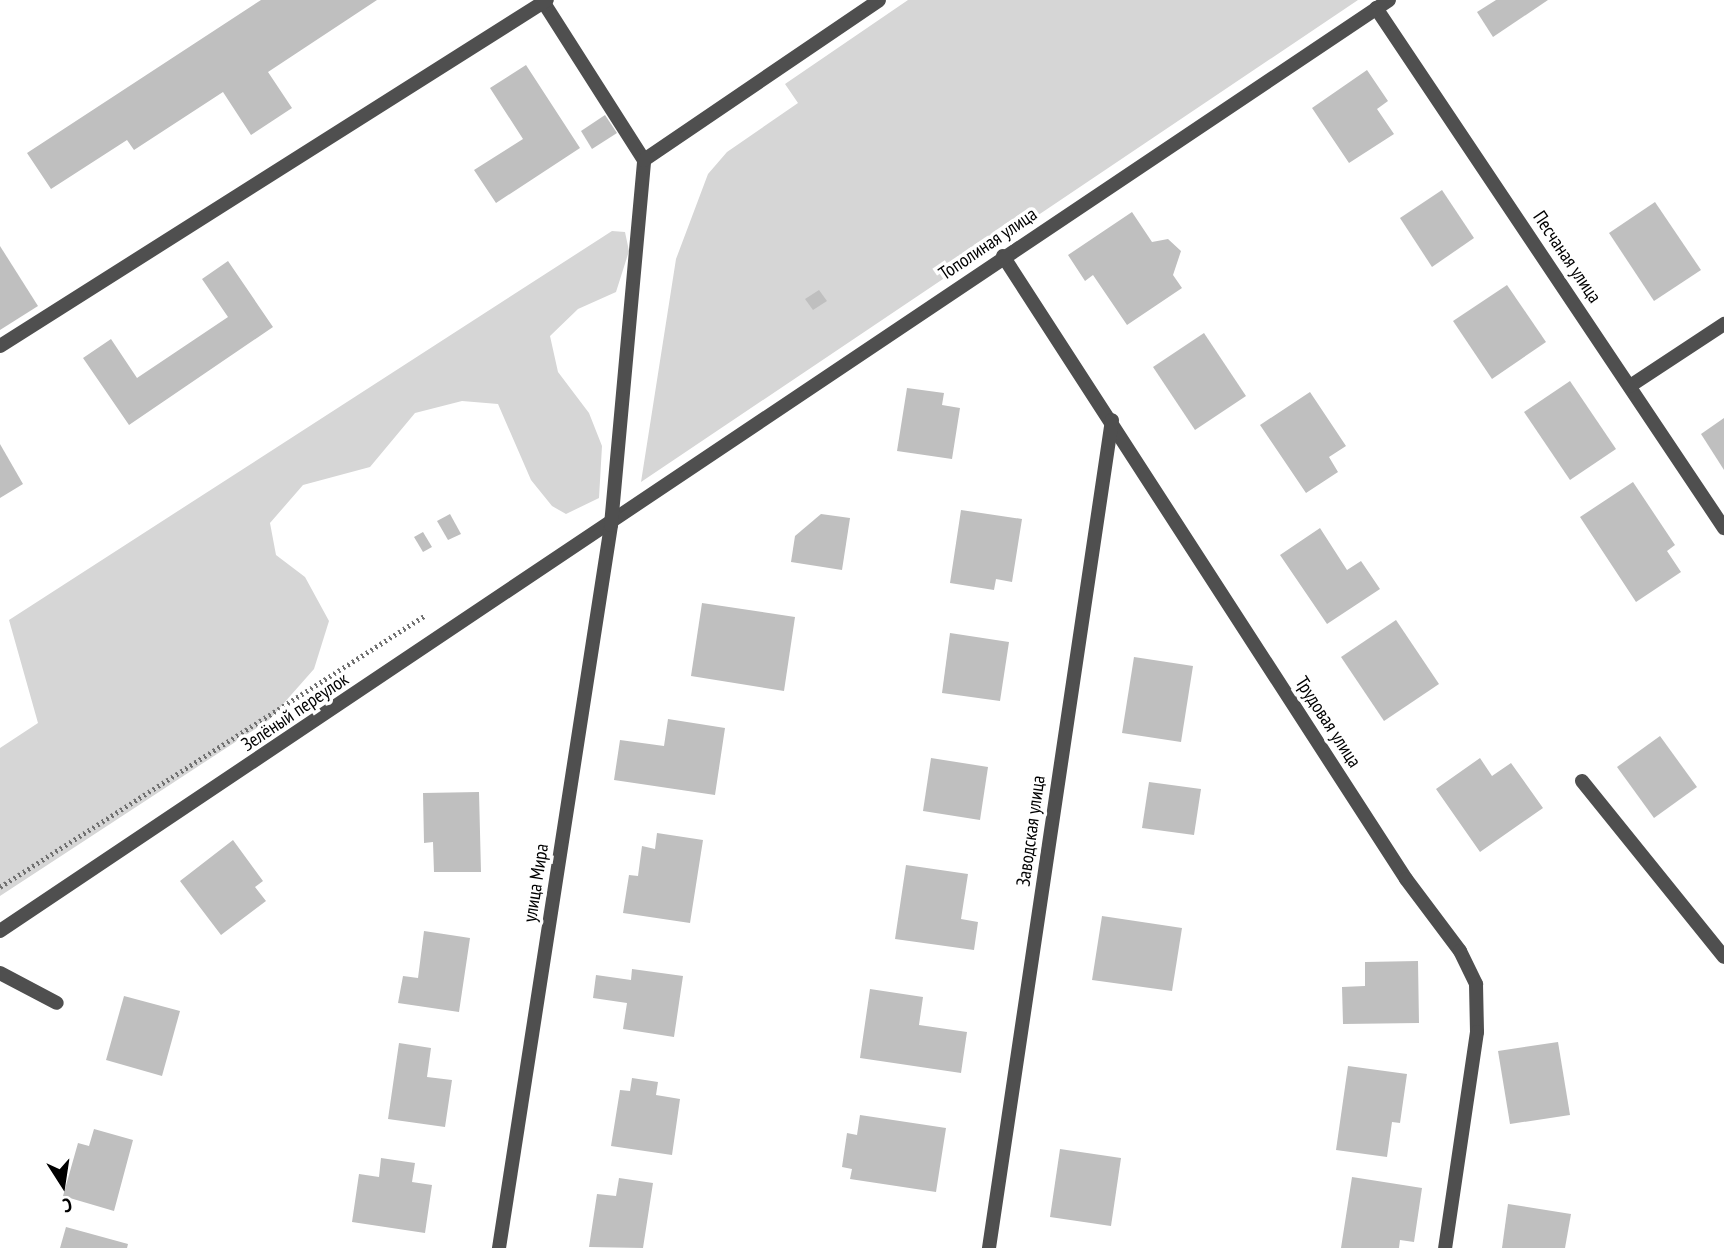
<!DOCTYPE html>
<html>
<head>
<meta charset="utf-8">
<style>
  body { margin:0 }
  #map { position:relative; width:1724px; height:1248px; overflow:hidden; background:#fff; font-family:"PT Sans Narrow",sans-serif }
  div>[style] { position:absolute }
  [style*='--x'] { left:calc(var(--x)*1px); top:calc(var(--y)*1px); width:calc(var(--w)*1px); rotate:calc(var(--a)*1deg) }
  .green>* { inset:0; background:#d6d6d6 }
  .building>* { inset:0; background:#bfbfbf }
  .path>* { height:4.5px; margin-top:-2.25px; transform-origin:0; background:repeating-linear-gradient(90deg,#717171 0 2px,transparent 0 5.5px) }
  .service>* { height:14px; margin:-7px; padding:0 7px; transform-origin:7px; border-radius:7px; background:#4f4f4f }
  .minor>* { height:14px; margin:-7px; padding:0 7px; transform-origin:7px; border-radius:7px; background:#4f4f4f }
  span { translate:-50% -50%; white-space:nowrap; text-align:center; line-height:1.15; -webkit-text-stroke:7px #fff; paint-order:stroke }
  .street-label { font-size:19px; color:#000 }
  .north { position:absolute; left:28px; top:1150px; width:70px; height:70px; -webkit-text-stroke:5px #fff; paint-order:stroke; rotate:168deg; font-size:19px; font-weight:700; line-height:28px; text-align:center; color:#000 }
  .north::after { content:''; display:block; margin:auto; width:24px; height:32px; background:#000; clip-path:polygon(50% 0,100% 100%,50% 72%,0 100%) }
</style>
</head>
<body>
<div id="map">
  <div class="green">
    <div style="clip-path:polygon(908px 0,1358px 0,641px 482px,676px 259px,708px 174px,727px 152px,798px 103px,785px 84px)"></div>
    <div style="clip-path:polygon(612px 231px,625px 232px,629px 251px,616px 292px,578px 309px,550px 336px,558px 372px,589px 413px,602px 446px,599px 498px,566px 514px,552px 506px,531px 480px,498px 404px,462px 401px,415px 413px,370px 467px,303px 485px,270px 523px,276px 555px,305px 577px,329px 621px,314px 669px,269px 720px,0 896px,0 748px,38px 723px,9px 620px)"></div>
  </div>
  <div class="building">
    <div style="clip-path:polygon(261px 0,377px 0,268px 72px,292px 108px,251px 135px,223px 92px,134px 150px,127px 140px,51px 189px,27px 153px)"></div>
    <div style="clip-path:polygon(1496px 0,1548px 0,1493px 37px,1477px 12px)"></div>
    <div style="clip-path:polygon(526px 65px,580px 148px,496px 203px,474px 170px,523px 139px,490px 88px)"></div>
    <div style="clip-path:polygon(1367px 70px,1388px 101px,1377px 109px,1394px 134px,1349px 163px,1312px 108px)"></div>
    <div style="clip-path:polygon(605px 115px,617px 133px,592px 149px,581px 131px)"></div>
    <div style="clip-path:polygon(1442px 190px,1474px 238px,1432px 267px,1400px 218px)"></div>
    <div style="clip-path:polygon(1655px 202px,1701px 270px,1654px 301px,1609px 233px)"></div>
    <div style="clip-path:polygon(1132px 212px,1152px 242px,1168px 239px,1181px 251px,1173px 275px,1182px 288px,1127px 325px,1093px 275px,1085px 281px,1068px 255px)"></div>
    <div style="clip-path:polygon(0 246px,38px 306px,0 330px)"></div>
    <div style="clip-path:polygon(228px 261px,273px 327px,129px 425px,83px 358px,111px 339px,137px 378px,228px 317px,202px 279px)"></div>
    <div style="clip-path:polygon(1507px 285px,1546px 342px,1492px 379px,1453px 321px)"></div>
    <div style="clip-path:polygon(819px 290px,827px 301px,813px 310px,805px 299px)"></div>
    <div style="clip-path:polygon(1204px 333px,1246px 396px,1195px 430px,1153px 367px)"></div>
    <div style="clip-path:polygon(1570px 381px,1616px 449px,1570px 480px,1524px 412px)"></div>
    <div style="clip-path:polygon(907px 388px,944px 393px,942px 405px,960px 408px,952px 459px,897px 451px)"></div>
    <div style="clip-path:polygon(1310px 392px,1346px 446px,1329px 457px,1338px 472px,1306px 493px,1260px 425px)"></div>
    <div style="clip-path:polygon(1724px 418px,1724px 470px,1701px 434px)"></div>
    <div style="clip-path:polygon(0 444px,23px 484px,0 498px)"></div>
    <div style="clip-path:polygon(1633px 482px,1675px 545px,1667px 551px,1681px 572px,1636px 602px,1580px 517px)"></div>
    <div style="clip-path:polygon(961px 510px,1022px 519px,1012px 582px,996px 579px,994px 590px,950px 583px)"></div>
    <div style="clip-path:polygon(450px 514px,461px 534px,448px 540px,437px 521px)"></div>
    <div style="clip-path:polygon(821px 514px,850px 518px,842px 570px,791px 562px,795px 536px)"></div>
    <div style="clip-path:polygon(1320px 528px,1347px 570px,1361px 561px,1380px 589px,1327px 624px,1280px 555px)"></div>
    <div style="clip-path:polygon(423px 532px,432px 547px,423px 552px,414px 537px)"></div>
    <div style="clip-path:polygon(702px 603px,795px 617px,784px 691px,691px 676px)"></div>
    <div style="clip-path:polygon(1396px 620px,1439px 684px,1384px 721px,1341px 657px)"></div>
    <div style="clip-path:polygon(950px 633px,1009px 642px,1000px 701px,942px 693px)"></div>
    <div style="clip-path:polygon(1134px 657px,1193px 666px,1181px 742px,1122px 733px)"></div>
    <div style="clip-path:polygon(668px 719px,725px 728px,715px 795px,614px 780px,620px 740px,664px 746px)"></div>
    <div style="clip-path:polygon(1660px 736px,1697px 787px,1654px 818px,1617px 767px)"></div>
    <div style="clip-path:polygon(931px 758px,988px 767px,980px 820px,923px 811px)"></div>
    <div style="clip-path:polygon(1480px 758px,1492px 776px,1511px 763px,1543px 808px,1480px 852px,1436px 789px)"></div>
    <div style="clip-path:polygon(1149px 782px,1201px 789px,1194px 835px,1142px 828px)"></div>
    <div style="clip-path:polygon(479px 792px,481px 872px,434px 872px,433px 842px,424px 843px,423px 793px)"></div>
    <div style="clip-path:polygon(657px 833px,703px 840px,690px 923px,623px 913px,629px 875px,638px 876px,642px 846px,655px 849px)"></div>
    <div style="clip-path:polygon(233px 840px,263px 881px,255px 887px,266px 901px,221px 935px,180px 881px)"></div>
    <div style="clip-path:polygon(906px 865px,968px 874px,961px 919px,978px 922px,974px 950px,895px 939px)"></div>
    <div style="clip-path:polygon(1102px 916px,1182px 928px,1172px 991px,1092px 980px)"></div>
    <div style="clip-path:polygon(424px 931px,470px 938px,459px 1012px,398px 1003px,403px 976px,418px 978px)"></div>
    <div style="clip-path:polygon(1418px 961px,1419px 1023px,1343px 1024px,1342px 987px,1365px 986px,1365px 962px)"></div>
    <div style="clip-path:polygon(632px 969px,683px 976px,674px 1037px,623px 1029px,627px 1003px,593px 998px,596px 975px,631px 980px)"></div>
    <div style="clip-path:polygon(870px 989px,923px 997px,919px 1025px,967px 1032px,961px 1073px,860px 1058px)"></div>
    <div style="clip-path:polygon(124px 996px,180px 1011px,162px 1076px,106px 1060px)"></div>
    <div style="clip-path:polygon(1558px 1042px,1570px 1115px,1510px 1124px,1498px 1051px)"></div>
    <div style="clip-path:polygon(399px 1043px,431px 1048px,427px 1077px,452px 1080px,445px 1127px,388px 1119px)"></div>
    <div style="clip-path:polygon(1348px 1066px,1407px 1074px,1400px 1123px,1392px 1122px,1387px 1157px,1336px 1150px)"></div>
    <div style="clip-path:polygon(632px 1078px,658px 1082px,656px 1095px,680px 1099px,672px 1155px,611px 1146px,620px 1090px,630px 1091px)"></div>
    <div style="clip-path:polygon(860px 1115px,946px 1128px,936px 1192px,850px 1179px,852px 1169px,842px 1167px,847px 1133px,857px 1135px)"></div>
    <div style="clip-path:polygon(94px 1129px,133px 1140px,114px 1211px,63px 1196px,78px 1143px,89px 1146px)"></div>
    <div style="clip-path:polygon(1060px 1149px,1121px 1158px,1111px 1226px,1050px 1217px)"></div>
    <div style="clip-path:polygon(381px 1158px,415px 1163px,412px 1182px,432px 1185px,425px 1233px,352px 1222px,359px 1174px,379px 1177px)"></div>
    <div style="clip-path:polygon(1352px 1177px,1422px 1188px,1414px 1242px,1400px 1240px,1399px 1248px,1341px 1248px)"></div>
    <div style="clip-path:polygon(619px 1178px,653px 1183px,643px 1248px,589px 1247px,597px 1194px,616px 1196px)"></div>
    <div style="clip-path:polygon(1508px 1204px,1571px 1214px,1565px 1248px,1502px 1248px)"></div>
    <div style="clip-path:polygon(66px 1227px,128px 1244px,127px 1248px,60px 1248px)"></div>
  </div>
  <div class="path">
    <div style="--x:0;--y:887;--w:503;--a:-32.58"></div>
  </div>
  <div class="service">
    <div style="--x:542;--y:0;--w:190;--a:57.5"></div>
    <div style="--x:0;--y:346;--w:647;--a:-32.32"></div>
    <div style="--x:0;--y:973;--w:64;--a:27.8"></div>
  </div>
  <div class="minor">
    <div style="--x:1376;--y:8;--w:626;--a:56.21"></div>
    <div style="--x:1003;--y:256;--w:742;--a:57.1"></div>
    <div style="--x:1406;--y:879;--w:90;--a:53.1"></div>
    <div style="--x:1460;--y:951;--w:37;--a:64"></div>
    <div style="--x:1476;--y:984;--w:48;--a:88.8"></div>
    <div style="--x:1477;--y:1032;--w:218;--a:98.4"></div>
    <div style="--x:1630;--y:386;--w:113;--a:-33.4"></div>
    <div style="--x:1582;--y:781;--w:226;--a:51.1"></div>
    <div style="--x:0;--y:931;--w:1672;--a:-33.83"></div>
    <div style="--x:499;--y:1248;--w:732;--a:-81.19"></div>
    <div style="--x:611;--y:525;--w:366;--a:-84.8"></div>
    <div style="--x:644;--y:160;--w:284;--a:-34.2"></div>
    <div style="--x:989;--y:1248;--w:837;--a:-81.55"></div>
  </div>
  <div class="street-label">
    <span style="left:988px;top:244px;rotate:-34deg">Тополиная улица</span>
    <span style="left:1567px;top:257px;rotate:56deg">Песчаная улица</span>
    <span style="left:295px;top:712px;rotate:-34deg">Зелёный переулок</span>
    <span style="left:1328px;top:722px;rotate:57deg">Трудовая улица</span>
    <span style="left:1031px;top:831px;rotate:-82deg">Заводская улица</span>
    <span style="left:536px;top:883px;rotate:-81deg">улица Мира</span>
  </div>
  <div class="north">С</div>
</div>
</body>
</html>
